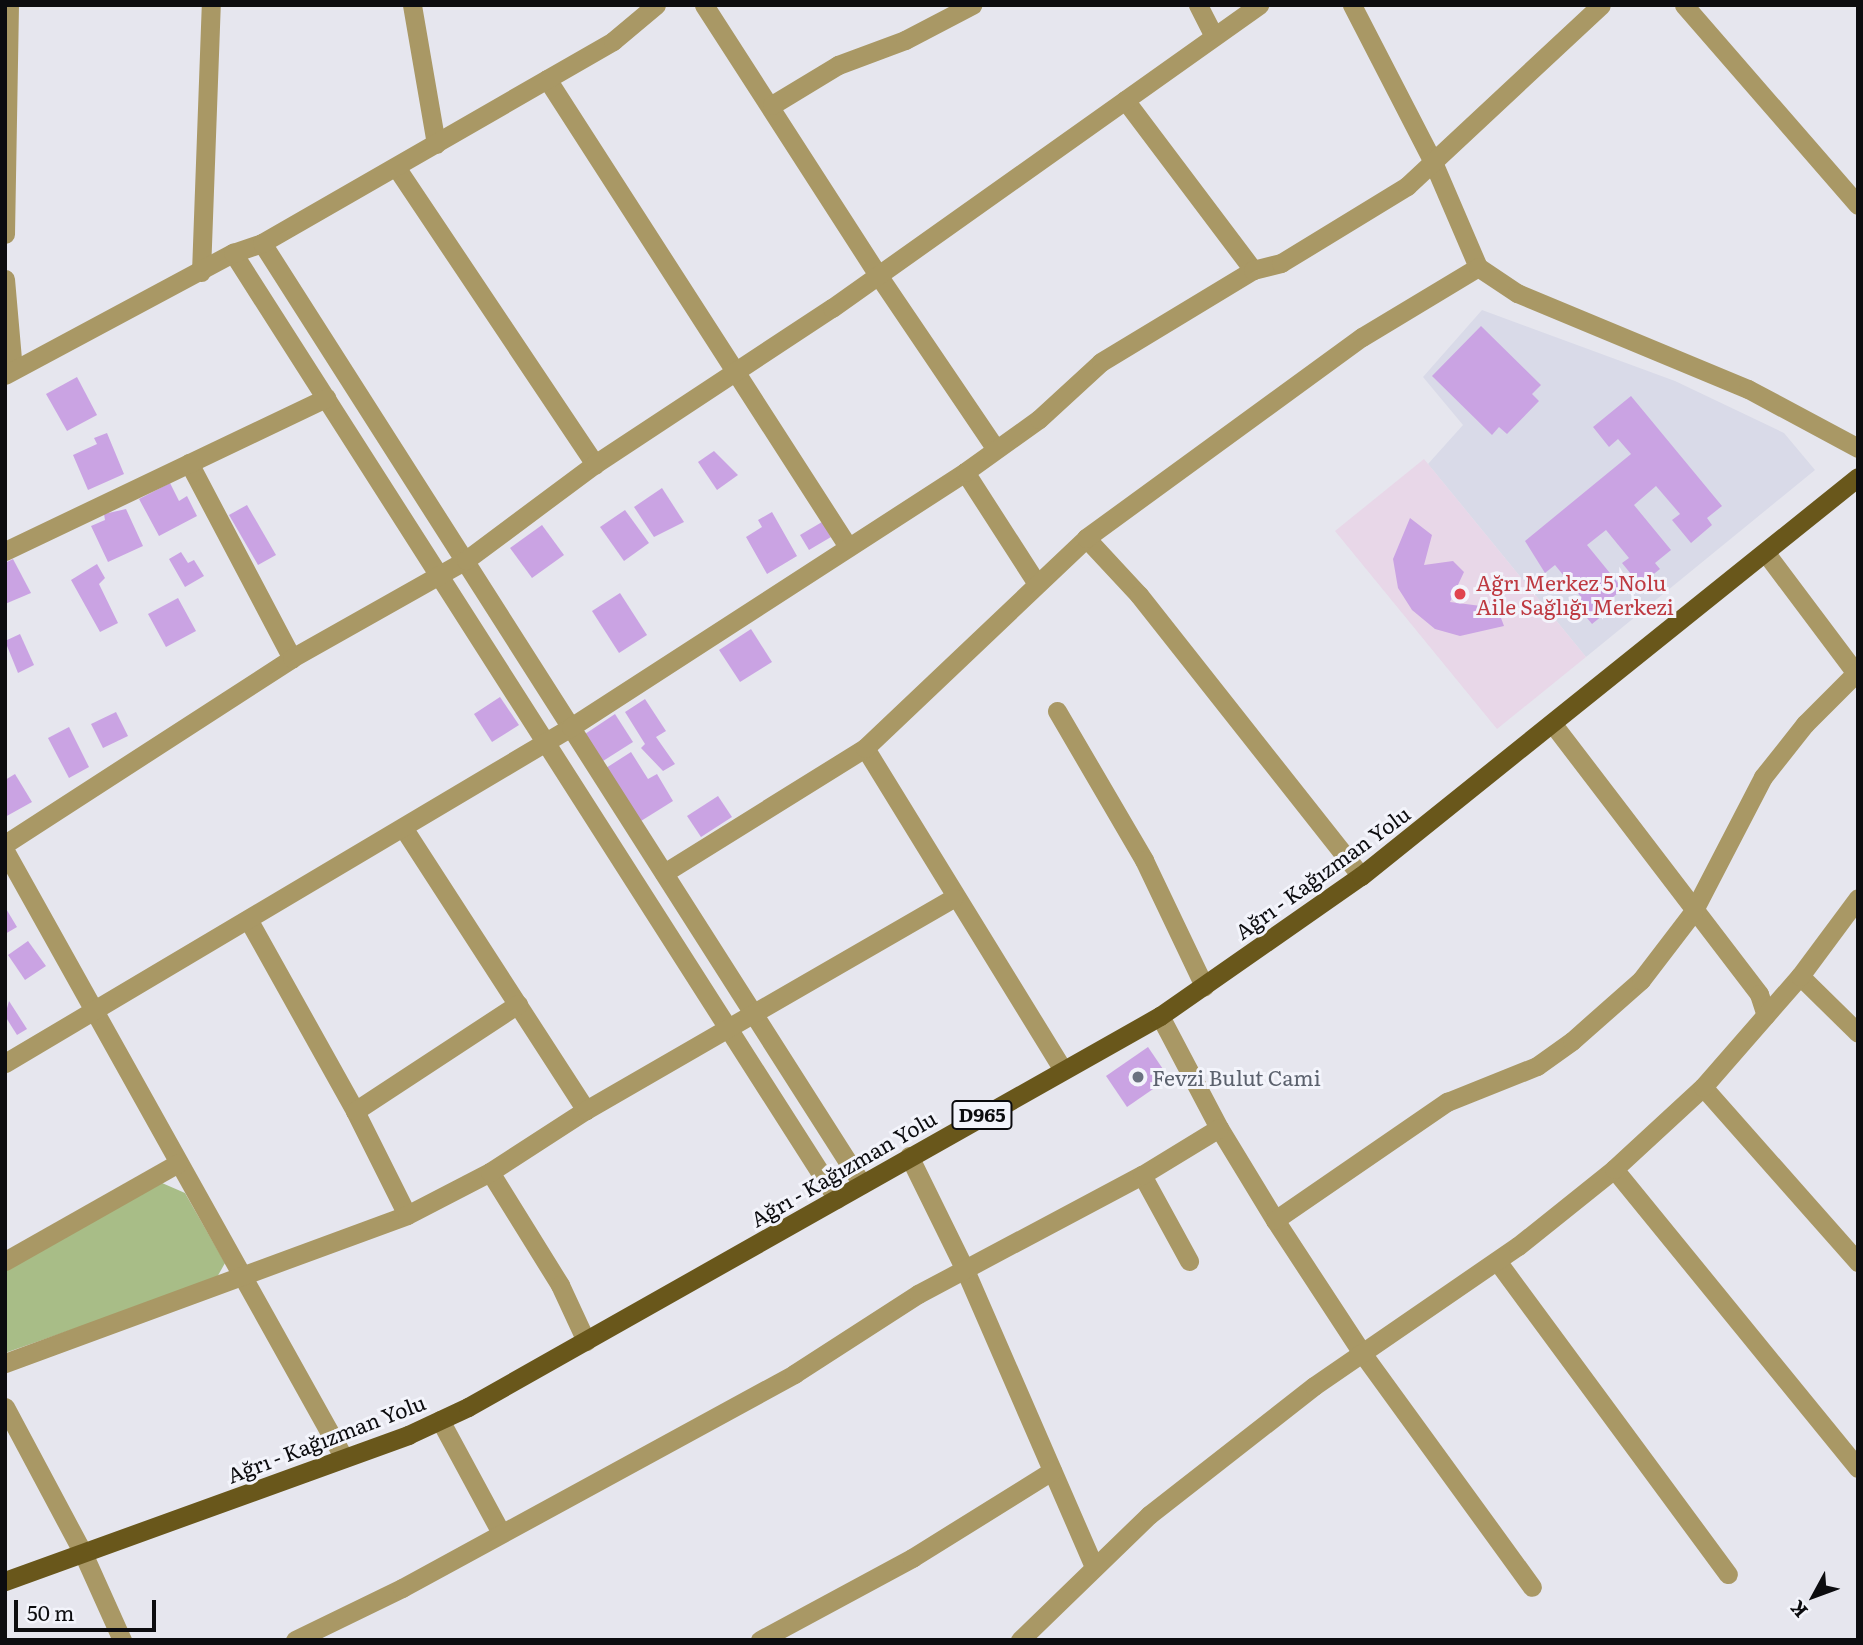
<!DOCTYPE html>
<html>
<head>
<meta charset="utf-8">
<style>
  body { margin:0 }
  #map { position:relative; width:1863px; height:1645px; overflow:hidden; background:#e6e6ee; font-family:Literata,serif }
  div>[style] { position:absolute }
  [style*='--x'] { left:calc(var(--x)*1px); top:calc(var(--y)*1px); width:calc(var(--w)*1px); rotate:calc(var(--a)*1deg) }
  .built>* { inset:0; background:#d9dae8 }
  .medical>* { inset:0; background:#e8d7e8 }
  .green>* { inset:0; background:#a8bd87 }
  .building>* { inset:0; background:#caa3e3 }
  .minor>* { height:19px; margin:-9.5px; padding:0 9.5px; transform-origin:9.5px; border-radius:9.5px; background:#a99865 }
  .tertiary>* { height:19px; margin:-9.5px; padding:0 9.5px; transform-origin:9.5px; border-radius:9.5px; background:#a99865 }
  .primary>* { height:19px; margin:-9.5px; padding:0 9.5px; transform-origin:9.5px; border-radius:9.5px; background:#69571b }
  .dots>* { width:19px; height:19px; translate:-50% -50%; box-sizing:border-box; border:4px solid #f3f4fb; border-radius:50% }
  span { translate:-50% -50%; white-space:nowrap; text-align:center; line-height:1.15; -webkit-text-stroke:6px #f3f4fb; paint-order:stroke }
  .shield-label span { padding:2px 5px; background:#f3f4fb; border:2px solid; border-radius:5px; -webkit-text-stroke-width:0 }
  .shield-label { font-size:19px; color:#0c0c0f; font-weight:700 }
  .health-label { font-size:21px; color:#be3a42 }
  .left { translate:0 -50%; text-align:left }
  .street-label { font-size:21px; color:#0c0c0f }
  .worship-label { font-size:21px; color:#5b616d }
  .frame { position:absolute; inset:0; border:7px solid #0c0c0f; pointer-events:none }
  .north { position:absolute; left:1779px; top:1561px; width:70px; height:70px; -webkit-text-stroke:5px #f3f4fb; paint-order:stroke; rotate:229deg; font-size:19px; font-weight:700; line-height:28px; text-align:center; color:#0c0c0f }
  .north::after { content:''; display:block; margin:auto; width:24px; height:32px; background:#0c0c0f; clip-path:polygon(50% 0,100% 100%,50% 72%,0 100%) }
  .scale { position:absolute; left:14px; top:1600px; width:142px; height:32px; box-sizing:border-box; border:4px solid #0c0c0f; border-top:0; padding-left:9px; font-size:21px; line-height:24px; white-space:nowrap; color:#0c0c0f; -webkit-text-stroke:5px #f3f4fb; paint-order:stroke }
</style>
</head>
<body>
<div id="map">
  <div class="built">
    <div style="clip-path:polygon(1482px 310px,1675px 381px,1784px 433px,1815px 470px,1586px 657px,1428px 464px,1463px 425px,1423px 377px)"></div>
  </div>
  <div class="medical">
    <div style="clip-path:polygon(1424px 459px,1586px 657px,1497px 729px,1335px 531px)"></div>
  </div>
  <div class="green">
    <div style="clip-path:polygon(162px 1183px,185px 1193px,225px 1263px,216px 1279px,5px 1353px,5px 1270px)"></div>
  </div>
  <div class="building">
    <div style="clip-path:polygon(1481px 326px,1541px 385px,1532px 394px,1539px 401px,1507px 434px,1499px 427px,1492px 435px,1432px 376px)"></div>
    <div style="clip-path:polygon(77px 377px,97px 415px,67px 431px,46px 394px)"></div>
    <div style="clip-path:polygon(1631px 396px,1722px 506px,1707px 518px,1712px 525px,1691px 543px,1672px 520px,1680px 514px,1656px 486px,1634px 505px,1671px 550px,1655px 563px,1660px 569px,1640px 585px,1622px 563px,1629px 558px,1606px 530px,1587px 545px,1623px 589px,1608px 601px,1613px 607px,1592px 624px,1574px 602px,1581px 597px,1555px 565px,1545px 573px,1525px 541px,1631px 454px,1618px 439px,1609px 447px,1593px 427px)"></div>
    <div style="clip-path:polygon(107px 433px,124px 474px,88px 490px,73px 455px,97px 444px,94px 438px)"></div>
    <div style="clip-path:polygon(714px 451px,738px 475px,717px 490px,698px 462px)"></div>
    <div style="clip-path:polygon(170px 483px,179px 501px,187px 496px,197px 516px,159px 536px,139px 499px)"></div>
    <div style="clip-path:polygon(662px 488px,684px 522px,654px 537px,634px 507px)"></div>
    <div style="clip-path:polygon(247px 505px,276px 555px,258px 565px,229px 515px)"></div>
    <div style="clip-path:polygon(126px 509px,143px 546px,108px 562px,91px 526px,105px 520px,104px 514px)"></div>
    <div style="clip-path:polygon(625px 510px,649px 543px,624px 561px,600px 527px)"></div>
    <div style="clip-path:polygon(772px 512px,797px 556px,767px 574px,746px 537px,762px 527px,758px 520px)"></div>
    <div style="clip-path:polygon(1410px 518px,1432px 535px,1424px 565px,1453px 561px,1464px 572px,1450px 602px,1481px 606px,1494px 599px,1504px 626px,1460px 636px,1435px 629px,1412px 610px,1398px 588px,1393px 559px)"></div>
    <div style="clip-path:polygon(822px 522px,831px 537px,809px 550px,800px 535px)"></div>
    <div style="clip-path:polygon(542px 525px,564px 555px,532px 578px,510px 548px)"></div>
    <div style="clip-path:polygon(181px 552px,188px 563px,194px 560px,204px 576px,185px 587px,169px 559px)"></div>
    <div style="clip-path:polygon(13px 559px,31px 593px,5px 604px,5px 563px)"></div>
    <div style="clip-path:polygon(97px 564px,105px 578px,99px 584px,118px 623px,100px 632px,71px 580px)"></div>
    <div style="clip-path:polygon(620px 593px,647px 635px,619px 653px,592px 611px)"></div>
    <div style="clip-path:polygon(178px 598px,196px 631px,166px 647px,148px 614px)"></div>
    <div style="clip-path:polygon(751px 629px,772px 662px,740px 682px,719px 650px)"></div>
    <div style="clip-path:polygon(20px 634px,34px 665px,18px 673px,5px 641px)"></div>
    <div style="clip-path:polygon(500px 697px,519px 725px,492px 742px,474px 714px)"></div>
    <div style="clip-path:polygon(645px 699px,666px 731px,656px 737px,675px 764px,663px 771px,641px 748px,645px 744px,625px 712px)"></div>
    <div style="clip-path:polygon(116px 712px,128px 736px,103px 748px,91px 724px)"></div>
    <div style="clip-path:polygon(615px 714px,633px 742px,603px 761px,585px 734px)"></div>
    <div style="clip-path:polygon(69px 727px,89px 767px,69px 778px,48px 738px)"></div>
    <div style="clip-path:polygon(631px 752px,648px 779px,657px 774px,673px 801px,641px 821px,606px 768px)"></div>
    <div style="clip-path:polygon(15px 774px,32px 802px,5px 817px,5px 780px)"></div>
    <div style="clip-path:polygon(718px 796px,732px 817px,701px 837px,687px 816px)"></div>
    <div style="clip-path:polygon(5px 907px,17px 927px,5px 934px)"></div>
    <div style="clip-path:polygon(28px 941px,46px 966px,25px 980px,8px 955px)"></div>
    <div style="clip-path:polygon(9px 1001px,27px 1029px,17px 1035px,5px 1016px)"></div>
    <div style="clip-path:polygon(1148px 1047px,1169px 1078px,1127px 1107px,1106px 1076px)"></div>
  </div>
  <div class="minor">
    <div style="--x:412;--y:5;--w:141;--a:80.2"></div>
    <div style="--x:704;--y:5;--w:321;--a:57.2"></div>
    <div style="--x:878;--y:275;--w:210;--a:55.9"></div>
    <div style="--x:1198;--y:5;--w:35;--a:63"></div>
    <div style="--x:1352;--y:5;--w:177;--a:62.7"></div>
    <div style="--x:1433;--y:162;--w:114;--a:66.8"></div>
    <div style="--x:1684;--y:5;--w:265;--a:49"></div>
    <div style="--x:547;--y:79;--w:554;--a:57.23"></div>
    <div style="--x:1125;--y:100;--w:213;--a:53"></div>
    <div style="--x:772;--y:105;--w:77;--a:-31.2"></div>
    <div style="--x:838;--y:65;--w:72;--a:-20.5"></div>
    <div style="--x:905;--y:40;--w:76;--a:-27.6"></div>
    <div style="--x:396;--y:167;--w:358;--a:56.2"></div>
    <div style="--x:5;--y:234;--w:229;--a:-89"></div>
    <div style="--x:262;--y:243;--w:1116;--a:57.48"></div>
    <div style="--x:233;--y:253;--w:1122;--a:57.44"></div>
    <div style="--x:201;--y:272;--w:267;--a:-87.9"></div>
    <div style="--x:5;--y:279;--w:91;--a:85"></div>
    <div style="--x:5;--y:375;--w:259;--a:-28.2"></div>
    <div style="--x:233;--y:253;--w:31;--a:-19"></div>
    <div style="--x:262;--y:243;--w:405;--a:-29.9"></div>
    <div style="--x:613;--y:41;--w:56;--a:-39.9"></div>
    <div style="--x:189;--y:463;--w:221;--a:62.2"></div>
    <div style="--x:965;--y:472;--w:131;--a:57.2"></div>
    <div style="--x:1086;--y:538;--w:78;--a:47.1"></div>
    <div style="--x:1139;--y:595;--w:358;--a:51.7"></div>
    <div style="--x:5;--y:551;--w:356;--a:-25.5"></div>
    <div style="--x:1765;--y:552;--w:155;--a:53.1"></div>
    <div style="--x:1057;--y:711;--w:173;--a:59.7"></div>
    <div style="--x:1144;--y:860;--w:140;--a:64.5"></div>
    <div style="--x:1552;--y:723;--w:341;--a:52.6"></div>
    <div style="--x:1759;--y:994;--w:22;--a:72"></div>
    <div style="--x:865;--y:748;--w:378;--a:58.4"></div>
    <div style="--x:404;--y:829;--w:335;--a:57.1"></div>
    <div style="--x:5;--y:844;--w:342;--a:-32.9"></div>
    <div style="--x:292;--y:658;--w:200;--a:-29.4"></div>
    <div style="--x:466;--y:560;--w:161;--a:-36.7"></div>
    <div style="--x:595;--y:464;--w:284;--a:-33.4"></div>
    <div style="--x:832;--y:308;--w:524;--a:-35.36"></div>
    <div style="--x:5;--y:851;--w:695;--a:60.82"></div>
    <div style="--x:664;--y:873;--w:237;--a:-31.9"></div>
    <div style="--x:865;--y:748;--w:305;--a:-43.5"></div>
    <div style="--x:1086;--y:538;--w:341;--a:-36.1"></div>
    <div style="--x:1362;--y:337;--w:135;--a:-31.1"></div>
    <div style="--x:1478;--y:267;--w:47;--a:33.7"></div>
    <div style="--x:1517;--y:293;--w:250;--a:22.6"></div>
    <div style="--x:1748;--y:389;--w:125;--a:28.2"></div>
    <div style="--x:249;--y:921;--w:218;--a:60.8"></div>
    <div style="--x:355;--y:1111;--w:116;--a:63.4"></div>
    <div style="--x:1800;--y:976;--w:81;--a:44.5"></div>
    <div style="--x:1160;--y:1016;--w:127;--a:62.2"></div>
    <div style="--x:1219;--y:1128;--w:108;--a:58.7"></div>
    <div style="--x:1275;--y:1220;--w:159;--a:56.8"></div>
    <div style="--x:1362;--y:1353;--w:289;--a:54"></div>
    <div style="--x:5;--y:1063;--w:658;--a:-30.7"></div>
    <div style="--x:571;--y:727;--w:469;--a:-32.9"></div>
    <div style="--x:965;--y:472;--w:91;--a:-35.6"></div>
    <div style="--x:1039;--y:419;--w:84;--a:-42.6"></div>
    <div style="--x:1101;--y:362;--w:178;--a:-31.2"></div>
    <div style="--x:1253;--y:270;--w:29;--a:-14"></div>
    <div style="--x:1281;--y:263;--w:148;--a:-31.4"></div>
    <div style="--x:1407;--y:186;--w:265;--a:-43"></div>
    <div style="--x:1703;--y:1087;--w:234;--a:48.5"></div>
    <div style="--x:355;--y:1111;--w:195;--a:-33.3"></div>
    <div style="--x:909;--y:1156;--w:127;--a:63.8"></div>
    <div style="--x:965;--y:1270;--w:324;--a:66.5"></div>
    <div style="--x:1614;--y:1169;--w:386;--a:50.8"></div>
    <div style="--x:490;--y:1172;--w:133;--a:58.2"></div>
    <div style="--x:560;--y:1285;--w:62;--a:65.1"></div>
    <div style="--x:1142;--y:1175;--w:98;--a:61.3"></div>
    <div style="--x:1275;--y:1220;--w:209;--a:-34.5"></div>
    <div style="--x:1447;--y:1102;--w:97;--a:-21.8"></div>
    <div style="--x:1537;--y:1066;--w:43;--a:-35.5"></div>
    <div style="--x:1572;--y:1041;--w:92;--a:-41.5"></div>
    <div style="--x:1641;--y:980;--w:86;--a:-52.6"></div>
    <div style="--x:1693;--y:912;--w:152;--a:-62.6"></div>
    <div style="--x:1763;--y:777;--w:68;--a:-51.6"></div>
    <div style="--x:1805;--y:724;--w:72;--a:-45"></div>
    <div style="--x:5;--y:1261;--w:199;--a:-29.5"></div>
    <div style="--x:1497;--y:1261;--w:389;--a:53.6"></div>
    <div style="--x:5;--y:1363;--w:428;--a:-20.2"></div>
    <div style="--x:407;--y:1215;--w:93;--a:-27.4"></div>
    <div style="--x:490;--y:1172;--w:114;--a:-32.9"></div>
    <div style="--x:586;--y:1110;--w:424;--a:-30"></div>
    <div style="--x:5;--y:1407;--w:163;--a:61.9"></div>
    <div style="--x:82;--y:1551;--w:98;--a:65.8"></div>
    <div style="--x:440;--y:1420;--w:126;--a:61.6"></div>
    <div style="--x:295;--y:1640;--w:119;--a:-25.9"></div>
    <div style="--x:402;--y:1588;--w:447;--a:-28.6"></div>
    <div style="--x:794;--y:1374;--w:148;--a:-32.8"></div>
    <div style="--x:918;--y:1294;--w:254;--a:-28"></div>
    <div style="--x:1142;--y:1175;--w:90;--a:-31.4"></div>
    <div style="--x:760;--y:1640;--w:173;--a:-28.3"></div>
    <div style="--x:912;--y:1558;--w:165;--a:-31.9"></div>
  </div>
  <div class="tertiary">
    <div style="--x:1020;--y:1640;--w:180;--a:-44.1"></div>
    <div style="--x:1149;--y:1515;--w:209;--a:-38"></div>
    <div style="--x:1314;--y:1386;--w:247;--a:-34.5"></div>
    <div style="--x:1518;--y:1246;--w:123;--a:-38.7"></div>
    <div style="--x:1614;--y:1169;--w:121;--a:-42.7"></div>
    <div style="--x:1703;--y:1087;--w:147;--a:-48.9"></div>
    <div style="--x:1800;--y:976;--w:97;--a:-53.4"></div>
  </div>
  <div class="primary">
    <div style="--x:5;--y:1581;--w:429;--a:-19.9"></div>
    <div style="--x:408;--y:1435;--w:66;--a:-25"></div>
    <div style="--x:468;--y:1407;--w:795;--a:-29.47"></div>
    <div style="--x:1160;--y:1016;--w:245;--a:-34.9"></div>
    <div style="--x:1361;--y:876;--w:637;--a:-38.76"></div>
  </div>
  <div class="dots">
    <div style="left:1460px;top:594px;background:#e0444e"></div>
    <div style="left:1138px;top:1077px;background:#6b7280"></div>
  </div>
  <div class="shield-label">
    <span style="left:982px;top:1115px">D965</span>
  </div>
  <div class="health-label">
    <span class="left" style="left:1476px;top:594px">Ağrı Merkez 5 Nolu<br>Aile Sağlığı Merkezi</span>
  </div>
  <div class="street-label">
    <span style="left:1322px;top:872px;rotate:-36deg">Ağrı - Kağızman Yolu</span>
    <span style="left:843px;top:1168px;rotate:-30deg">Ağrı - Kağızman Yolu</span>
    <span style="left:326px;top:1438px;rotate:-21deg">Ağrı - Kağızman Yolu</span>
  </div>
  <div class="worship-label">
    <span class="left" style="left:1152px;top:1077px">Fevzi Bulut Cami</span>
  </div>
  <div class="frame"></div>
  <div class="north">K</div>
  <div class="scale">50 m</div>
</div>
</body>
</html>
